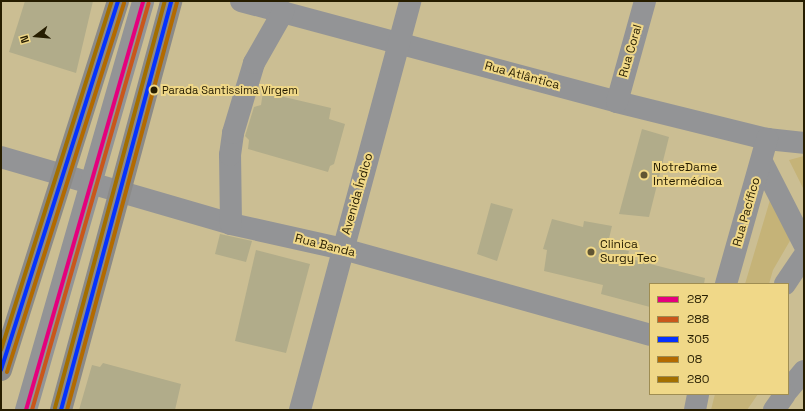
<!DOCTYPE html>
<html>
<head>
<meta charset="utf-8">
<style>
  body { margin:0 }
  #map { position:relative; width:805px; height:411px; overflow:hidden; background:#cbbe93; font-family:"Space Grotesk",sans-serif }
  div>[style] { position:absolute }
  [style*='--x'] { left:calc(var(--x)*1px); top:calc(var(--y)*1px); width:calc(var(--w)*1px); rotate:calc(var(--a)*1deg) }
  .green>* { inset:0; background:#c5b378 }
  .building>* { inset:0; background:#b1ac8a }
  .minor>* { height:22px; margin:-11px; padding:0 11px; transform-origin:11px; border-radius:11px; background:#939496 }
  .major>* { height:22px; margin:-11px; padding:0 11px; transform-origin:11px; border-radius:11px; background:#8b8a88 }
  .bus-1>* { height:4px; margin:-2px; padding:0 2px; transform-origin:2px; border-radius:2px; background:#e5007d }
  .bus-2>* { height:4px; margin:-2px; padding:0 2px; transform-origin:2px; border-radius:2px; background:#c9571b }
  .bus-3>* { height:4px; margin:-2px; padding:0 2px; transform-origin:2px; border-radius:2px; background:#0432ff }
  .bus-4>* { height:4px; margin:-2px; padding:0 2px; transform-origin:2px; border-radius:2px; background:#b36a00 }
  .bus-5>* { height:4px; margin:-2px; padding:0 2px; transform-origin:2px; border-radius:2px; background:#a36f00 }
  .dots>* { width:11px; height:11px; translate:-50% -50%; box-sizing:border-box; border:2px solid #f0d888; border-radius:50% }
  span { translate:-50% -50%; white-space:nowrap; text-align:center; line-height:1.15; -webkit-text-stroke:4px #f0d888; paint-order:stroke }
  .bus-label { font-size:11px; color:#261d00 }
  .left { translate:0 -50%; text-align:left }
  .street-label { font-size:12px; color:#261d00 }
  .poi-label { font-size:12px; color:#261d00 }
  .frame { position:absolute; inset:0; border:2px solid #261d00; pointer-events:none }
  .legend { position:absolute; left:649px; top:283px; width:140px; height:112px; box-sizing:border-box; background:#f0d888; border:1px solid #9f8d52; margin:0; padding:5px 7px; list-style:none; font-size:12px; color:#261d00 }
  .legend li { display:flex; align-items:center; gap:8px; height:20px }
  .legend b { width:20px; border:1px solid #9f8d52 }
  .north { position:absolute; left:16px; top:16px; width:40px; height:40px; -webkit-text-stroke:3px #f0d888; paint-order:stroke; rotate:254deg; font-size:11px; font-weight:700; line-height:16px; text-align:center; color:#261d00 }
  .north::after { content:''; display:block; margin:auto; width:14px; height:18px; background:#261d00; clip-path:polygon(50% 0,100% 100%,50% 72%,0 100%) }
</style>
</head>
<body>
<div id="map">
  <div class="green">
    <div style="clip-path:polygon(804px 156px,804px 190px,789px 160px)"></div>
    <div style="clip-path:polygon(770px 200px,791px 239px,773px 270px,769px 284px,745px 284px)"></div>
    <div style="clip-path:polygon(715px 394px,758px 394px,747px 410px,711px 410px)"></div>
  </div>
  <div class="building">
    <div style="clip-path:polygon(25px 1px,93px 1px,76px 73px,9px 52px)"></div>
    <div style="clip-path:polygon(263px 92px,331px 108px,329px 119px,345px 124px,334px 164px,330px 166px,328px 172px,248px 149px,249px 140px,245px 136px,254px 107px,261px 105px)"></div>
    <div style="clip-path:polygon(642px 129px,669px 137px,649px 217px,619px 214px)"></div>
    <div style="clip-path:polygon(491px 203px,513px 209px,497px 261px,477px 254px)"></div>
    <div style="clip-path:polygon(552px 219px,583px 227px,584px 221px,612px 226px,607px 247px,629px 251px,627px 258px,705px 278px,704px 284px,650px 284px,650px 307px,601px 294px,603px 285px,544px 271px,547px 250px,543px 249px)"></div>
    <div style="clip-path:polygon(220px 234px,252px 241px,246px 262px,215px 254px)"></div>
    <div style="clip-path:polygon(256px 250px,310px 264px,286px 353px,235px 341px)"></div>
    <div style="clip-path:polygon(103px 363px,181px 384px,175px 410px,79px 410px,92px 365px,100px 367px)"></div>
  </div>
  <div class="minor">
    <div style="--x:241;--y:1;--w:389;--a:15"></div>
    <div style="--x:617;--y:102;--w:154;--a:13.9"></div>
    <div style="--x:767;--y:139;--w:37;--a:6"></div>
    <div style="--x:617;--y:102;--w:105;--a:-74.5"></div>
    <div style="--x:1;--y:157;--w:240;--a:16.2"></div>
    <div style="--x:231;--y:224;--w:115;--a:12.6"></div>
    <div style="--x:343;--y:249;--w:319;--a:15.6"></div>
    <div style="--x:762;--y:162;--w:92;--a:62.9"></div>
    <div style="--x:231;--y:224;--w:69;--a:-90.8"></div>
    <div style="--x:230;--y:155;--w:22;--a:-82"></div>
    <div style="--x:233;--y:133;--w:73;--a:-73.3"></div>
    <div style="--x:254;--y:63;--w:59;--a:-60.4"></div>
    <div style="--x:726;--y:284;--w:151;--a:-74.2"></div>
    <div style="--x:785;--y:284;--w:34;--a:-56"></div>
    <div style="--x:788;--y:390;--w:25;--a:-50"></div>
    <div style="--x:26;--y:410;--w:425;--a:-74"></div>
    <div style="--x:300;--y:410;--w:424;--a:-74.9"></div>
    <div style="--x:695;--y:410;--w:16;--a:-79"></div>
    <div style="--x:774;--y:410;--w:19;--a:-55"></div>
  </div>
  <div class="major">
    <div style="--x:1;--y:370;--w:387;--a:-72.4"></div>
    <div style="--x:61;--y:410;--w:424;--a:-74.9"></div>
  </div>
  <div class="bus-1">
    <div style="--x:26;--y:410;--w:425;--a:-74"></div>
  </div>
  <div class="bus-2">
    <div style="--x:32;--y:410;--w:423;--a:-74"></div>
  </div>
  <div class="bus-3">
    <div style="--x:1;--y:370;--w:387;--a:-72.4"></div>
    <div style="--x:61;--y:410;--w:424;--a:-74.9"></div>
  </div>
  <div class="bus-4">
    <div style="--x:7;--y:372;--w:387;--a:-72.4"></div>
    <div style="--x:67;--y:410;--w:422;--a:-74.9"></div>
  </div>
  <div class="bus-5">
    <div style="--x:1;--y:350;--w:366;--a:-72.4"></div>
    <div style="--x:55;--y:408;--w:422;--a:-74.9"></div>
  </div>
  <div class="dots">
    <div style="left:154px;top:90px;background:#261d00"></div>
    <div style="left:644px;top:175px;background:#605533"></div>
    <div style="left:591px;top:252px;background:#605533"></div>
  </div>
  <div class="bus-label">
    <span class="left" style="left:162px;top:90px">Parada Santissima Virgem</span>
  </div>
  <div class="street-label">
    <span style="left:631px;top:51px;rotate:-74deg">Rua Coral</span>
    <span style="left:522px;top:76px;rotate:15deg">Rua Atlântica</span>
    <span style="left:358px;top:194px;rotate:-74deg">Avenida Índico</span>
    <span style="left:747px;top:212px;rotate:-74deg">Rua Pacífico</span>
    <span style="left:325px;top:246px;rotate:14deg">Rua Banda</span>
  </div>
  <div class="poi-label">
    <span class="left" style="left:653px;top:175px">NotreDame<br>Intermédica</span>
    <span class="left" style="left:600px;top:252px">Clinica<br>Surgy Tec</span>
  </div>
  <div class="frame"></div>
  <ul class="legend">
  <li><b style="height:5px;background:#e5007d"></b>287</li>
  <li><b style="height:5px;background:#c9571b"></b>288</li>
  <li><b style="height:5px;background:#0432ff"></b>305</li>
  <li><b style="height:5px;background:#b36a00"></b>08</li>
  <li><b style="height:5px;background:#a36f00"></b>280</li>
  </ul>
  <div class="north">N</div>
</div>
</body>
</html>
